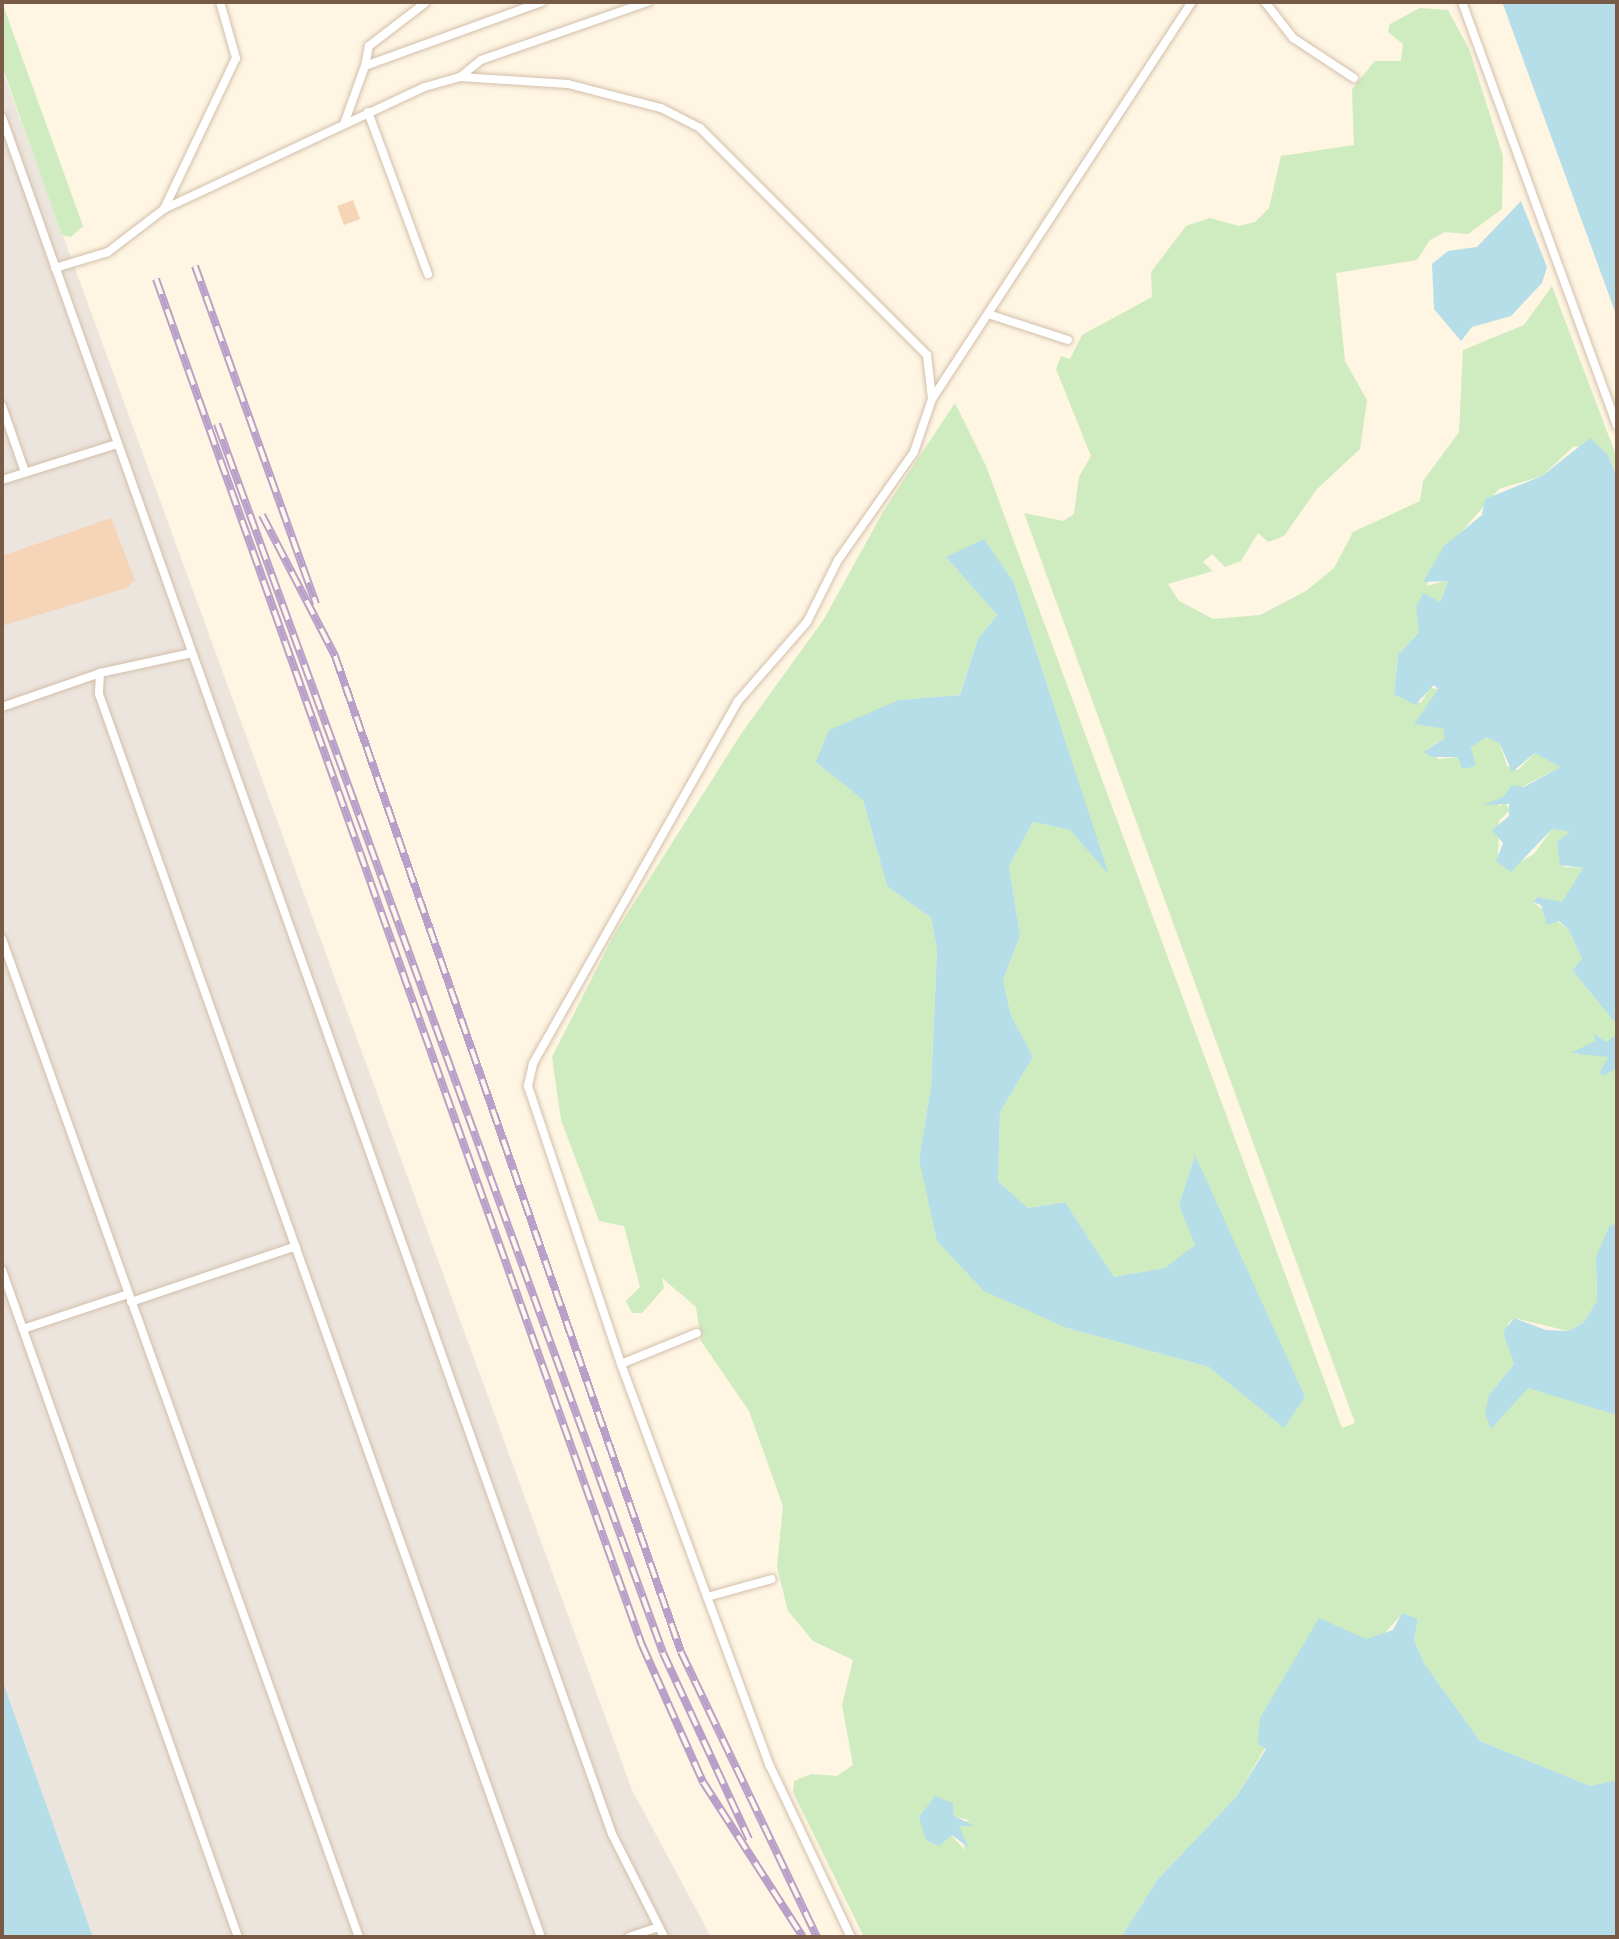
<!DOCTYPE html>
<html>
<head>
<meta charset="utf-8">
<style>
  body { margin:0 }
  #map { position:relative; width:1619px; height:1939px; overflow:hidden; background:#fef5e2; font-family:"Nunito Sans",sans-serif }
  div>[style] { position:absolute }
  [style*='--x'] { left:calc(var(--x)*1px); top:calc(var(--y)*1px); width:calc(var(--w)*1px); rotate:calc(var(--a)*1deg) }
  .industrial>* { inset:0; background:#ece5dd }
  .green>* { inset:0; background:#cfecc0 }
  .water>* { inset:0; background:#b5dee8 }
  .pier>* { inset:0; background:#fef5e2 }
  .building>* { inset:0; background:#f5d4b8 }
  .roads { filter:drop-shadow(0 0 2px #d2bfab) drop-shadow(0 0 2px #d2bfab) }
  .lane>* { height:8px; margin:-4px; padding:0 4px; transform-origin:4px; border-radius:4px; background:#fff }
  .rail>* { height:8px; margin-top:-4px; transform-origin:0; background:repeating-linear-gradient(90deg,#fff8ea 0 16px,#b8a0c8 0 32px); box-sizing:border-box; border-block:2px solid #b8a0c8 }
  span { translate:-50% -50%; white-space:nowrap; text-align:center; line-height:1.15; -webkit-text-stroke:7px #fff8ea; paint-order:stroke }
  .frame { position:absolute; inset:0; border:4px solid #775b47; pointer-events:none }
</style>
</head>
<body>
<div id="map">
  <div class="industrial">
    <div style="clip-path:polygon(2px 69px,632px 1790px,711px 1937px,93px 1937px,2px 1679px)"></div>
  </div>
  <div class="green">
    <div style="clip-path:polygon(2px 2px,83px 226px,71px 237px,62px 235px,2px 66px)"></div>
    <div style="clip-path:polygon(evenodd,1420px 8px,1448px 10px,1469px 49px,1503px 156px,1502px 209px,1468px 234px,1445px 232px,1430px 240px,1417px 260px,1336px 273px,1345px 361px,1367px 400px,1360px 449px,1317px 489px,1284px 536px,1268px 542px,1258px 533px,1241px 561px,1225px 567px,1212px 554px,1203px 562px,1213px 571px,1168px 584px,1179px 601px,1213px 619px,1260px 615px,1306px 591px,1334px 568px,1353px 532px,1420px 501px,1423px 481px,1459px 432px,1463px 350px,1524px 325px,1552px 286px,1617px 458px,1617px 477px,1608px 455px,1574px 446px,1542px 476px,1499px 489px,1434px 563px,1427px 586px,1448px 580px,1440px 602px,1422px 594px,1419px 632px,1398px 655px,1394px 693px,1421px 703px,1430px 688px,1438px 689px,1415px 724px,1445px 729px,1444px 739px,1425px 750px,1439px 759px,1458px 757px,1462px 767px,1473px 744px,1487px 737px,1500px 744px,1507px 766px,1518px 770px,1535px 753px,1560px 767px,1503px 797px,1498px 807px,1505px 803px,1510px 810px,1499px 821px,1498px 856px,1515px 865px,1534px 854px,1552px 829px,1571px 832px,1557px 842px,1564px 867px,1583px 868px,1569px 893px,1562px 903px,1537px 897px,1533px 902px,1569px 930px,1582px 959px,1572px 970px,1617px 1025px,1616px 1036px,1606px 1042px,1594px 1033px,1596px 1041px,1574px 1055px,1588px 1051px,1608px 1057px,1599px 1073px,1617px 1067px,1617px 1222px,1596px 1257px,1597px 1301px,1583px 1323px,1568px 1331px,1514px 1318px,1508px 1323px,1514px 1364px,1489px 1395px,1492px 1428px,1528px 1387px,1617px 1415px,1617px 1780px,1590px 1786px,1480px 1741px,1424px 1663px,1414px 1640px,1418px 1619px,1402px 1614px,1382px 1636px,1366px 1640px,1335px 1629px,1236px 1797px,1158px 1879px,1121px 1937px,864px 1937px,793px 1792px,794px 1781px,811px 1774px,837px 1776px,853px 1765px,842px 1705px,853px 1660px,813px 1641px,788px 1611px,777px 1567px,783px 1506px,749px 1411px,701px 1341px,696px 1307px,662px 1278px,664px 1288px,642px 1313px,632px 1313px,626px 1301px,640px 1287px,624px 1226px,599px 1221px,561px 1120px,552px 1057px,615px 933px,741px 734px,824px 619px,884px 510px,955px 403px,986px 466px,1342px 1428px,1355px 1423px,1024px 513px,1063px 521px,1074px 514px,1079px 477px,1091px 456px,1056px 369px,1061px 356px,1070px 359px,1082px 335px,1152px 297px,1151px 272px,1186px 226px,1210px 218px,1239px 226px,1255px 222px,1269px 208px,1281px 156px,1354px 145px,1352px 89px,1375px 61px,1401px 61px,1403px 44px,1388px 32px,1390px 24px,1420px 8px,946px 557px,1014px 583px,1108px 873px,1070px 830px,1033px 822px,1009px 866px,1020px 936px,1003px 980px,1011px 1015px,1033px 1057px,1000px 1112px,998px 1181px,1028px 1208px,1065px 1202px,1114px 1277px,1166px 1268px,1196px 1245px,1179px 1205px,1195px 1156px,1284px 1427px,1209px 1367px,1067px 1328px,919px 1159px,931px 1086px,937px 950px,931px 918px,887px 886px,863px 800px,899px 700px,960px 695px,978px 639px,997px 615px,946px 557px,1420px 8px,953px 1803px,954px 1817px,969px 1820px,959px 1825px,965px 1850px,951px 1835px,953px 1803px)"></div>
  </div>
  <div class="water">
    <div style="clip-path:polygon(1502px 2px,1617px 2px,1617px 317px)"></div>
    <div style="clip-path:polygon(1521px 201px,1547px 267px,1542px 283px,1511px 316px,1472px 327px,1461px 341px,1434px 309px,1432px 264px,1448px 251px,1477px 247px)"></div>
    <div style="clip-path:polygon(1590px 438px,1608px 455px,1617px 477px,1617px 1025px,1572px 970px,1582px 959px,1569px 930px,1559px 921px,1547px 925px,1541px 905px,1533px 902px,1537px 897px,1562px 902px,1583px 868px,1560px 865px,1557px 842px,1570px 832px,1552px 829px,1511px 872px,1496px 861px,1503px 843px,1492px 830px,1509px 816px,1509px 804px,1483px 805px,1503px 797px,1512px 785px,1524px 787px,1560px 767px,1535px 753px,1512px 772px,1500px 744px,1487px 737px,1471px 747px,1476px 766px,1462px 769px,1458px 757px,1432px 757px,1423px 752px,1444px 739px,1444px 729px,1414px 724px,1438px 689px,1434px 685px,1415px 705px,1394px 694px,1398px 655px,1419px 632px,1416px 607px,1423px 593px,1440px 602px,1448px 581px,1423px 582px,1444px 546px,1482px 515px,1485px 499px,1542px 476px)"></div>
    <div style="clip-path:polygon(984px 539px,1014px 583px,1109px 875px,1070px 830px,1033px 822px,1009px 866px,1020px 936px,1003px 980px,1011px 1015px,1033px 1057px,1000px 1112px,998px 1181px,1028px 1208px,1065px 1202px,1114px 1277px,1165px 1268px,1195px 1245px,1179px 1205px,1195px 1155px,1305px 1397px,1284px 1428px,1209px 1367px,1067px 1328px,984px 1291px,937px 1241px,919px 1159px,931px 1086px,937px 950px,931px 918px,887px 886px,863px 800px,816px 762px,829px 730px,899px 700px,960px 695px,978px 639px,997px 615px,946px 557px)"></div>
    <div style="clip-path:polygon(1594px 1033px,1606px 1042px,1617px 1034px,1617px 1067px,1605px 1076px,1599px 1073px,1608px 1057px,1571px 1053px,1595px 1041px)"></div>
    <div style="clip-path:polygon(1617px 1222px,1617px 1415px,1528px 1388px,1491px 1429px,1485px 1413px,1489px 1395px,1514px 1364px,1503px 1332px,1514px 1318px,1546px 1330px,1568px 1331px,1583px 1323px,1597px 1301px,1596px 1257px,1609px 1227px)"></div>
    <div style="clip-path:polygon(1402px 1613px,1418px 1619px,1414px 1640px,1424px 1663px,1480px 1741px,1590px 1786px,1617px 1780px,1617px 1937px,1121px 1937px,1158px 1879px,1236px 1797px,1266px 1749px,1258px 1744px,1260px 1718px,1319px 1618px,1366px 1639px,1393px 1630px)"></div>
    <div style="clip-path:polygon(2px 1679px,93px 1937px,2px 1937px)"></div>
    <div style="clip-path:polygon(935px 1796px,953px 1803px,954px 1816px,975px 1826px,959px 1826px,969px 1848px,952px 1835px,939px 1846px,926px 1840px,919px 1817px)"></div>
  </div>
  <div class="pier">
    <div style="clip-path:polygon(1499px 2px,1502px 2px,1617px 320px,1614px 318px)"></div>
  </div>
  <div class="building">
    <div style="clip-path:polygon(353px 200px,360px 219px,344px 225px,337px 206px)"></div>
    <div style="clip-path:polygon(111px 518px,135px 580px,127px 588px,2px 626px,2px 556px)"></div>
  </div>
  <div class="roads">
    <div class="lane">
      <div style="--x:1265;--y:2;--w:46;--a:52.1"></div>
      <div style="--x:1293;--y:38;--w:73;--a:33.3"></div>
      <div style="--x:1462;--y:2;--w:451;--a:69.9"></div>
      <div style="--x:365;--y:66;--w:20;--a:-79"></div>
      <div style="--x:369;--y:46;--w:71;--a:-37.5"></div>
      <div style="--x:460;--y:77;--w:27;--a:-39"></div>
      <div style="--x:481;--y:60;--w:177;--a:-19.2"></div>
      <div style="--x:368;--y:112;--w:173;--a:69.7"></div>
      <div style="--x:2;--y:117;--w:1822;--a:70.44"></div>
      <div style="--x:612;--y:1834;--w:115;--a:63.2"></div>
      <div style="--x:344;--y:124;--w:62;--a:-70.1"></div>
      <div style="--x:365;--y:66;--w:188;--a:-19.9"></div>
      <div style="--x:164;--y:209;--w:288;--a:-25.1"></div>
      <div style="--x:425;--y:87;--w:36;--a:-16"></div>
      <div style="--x:460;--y:77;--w:108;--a:3.7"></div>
      <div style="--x:568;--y:84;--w:96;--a:14.5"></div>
      <div style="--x:661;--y:108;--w:44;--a:27.1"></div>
      <div style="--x:700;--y:128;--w:321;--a:45"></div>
      <div style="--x:927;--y:355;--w:44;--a:83.5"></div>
      <div style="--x:932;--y:399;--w:56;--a:108.8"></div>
      <div style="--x:914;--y:452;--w:132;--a:125.1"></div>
      <div style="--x:838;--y:560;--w:69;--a:116.6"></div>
      <div style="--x:807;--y:622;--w:105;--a:131.1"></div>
      <div style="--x:738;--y:701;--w:417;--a:119.5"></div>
      <div style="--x:533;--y:1064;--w:23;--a:103"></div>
      <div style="--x:528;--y:1086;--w:293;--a:71.5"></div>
      <div style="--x:621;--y:1364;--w:429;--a:69.7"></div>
      <div style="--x:770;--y:1766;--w:189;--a:64.7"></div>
      <div style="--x:55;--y:268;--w:55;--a:-16.8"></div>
      <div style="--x:108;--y:252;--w:71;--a:-37.5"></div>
      <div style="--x:164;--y:209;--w:167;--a:-64.5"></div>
      <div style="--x:236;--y:58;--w:58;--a:-105.9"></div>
      <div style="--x:988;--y:314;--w:84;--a:18"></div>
      <div style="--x:932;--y:399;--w:475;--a:-56.8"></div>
      <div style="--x:2;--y:406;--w:70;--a:70.8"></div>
      <div style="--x:2;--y:480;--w:121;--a:-17.4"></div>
      <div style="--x:100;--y:673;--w:21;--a:93"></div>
      <div style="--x:99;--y:694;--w:1319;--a:70.43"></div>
      <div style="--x:2;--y:707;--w:104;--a:-19.1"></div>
      <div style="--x:100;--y:673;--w:94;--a:-12.3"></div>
      <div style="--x:2;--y:939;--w:1060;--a:70.32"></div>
      <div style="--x:2;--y:1270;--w:708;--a:70.52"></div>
      <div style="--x:131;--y:1302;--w:174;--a:-18.7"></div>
      <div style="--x:23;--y:1329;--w:111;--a:-18.4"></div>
      <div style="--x:621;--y:1364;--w:82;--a:-22.2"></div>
      <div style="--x:707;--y:1597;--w:67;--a:-15.5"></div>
      <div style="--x:629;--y:1937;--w:31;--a:-19"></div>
    </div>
  </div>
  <div class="rail">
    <div style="--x:195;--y:266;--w:359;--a:70.3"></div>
    <div style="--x:156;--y:279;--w:1450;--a:70.42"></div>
    <div style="--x:642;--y:1645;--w:150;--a:66"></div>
    <div style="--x:703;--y:1782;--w:184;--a:57.2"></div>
    <div style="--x:217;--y:424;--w:1307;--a:70.05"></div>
    <div style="--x:663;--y:1653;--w:205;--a:65.2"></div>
    <div style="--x:262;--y:515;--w:159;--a:62.6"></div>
    <div style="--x:335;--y:656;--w:1054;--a:70.84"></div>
    <div style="--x:681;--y:1652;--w:316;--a:64.5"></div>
  </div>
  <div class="frame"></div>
</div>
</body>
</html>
